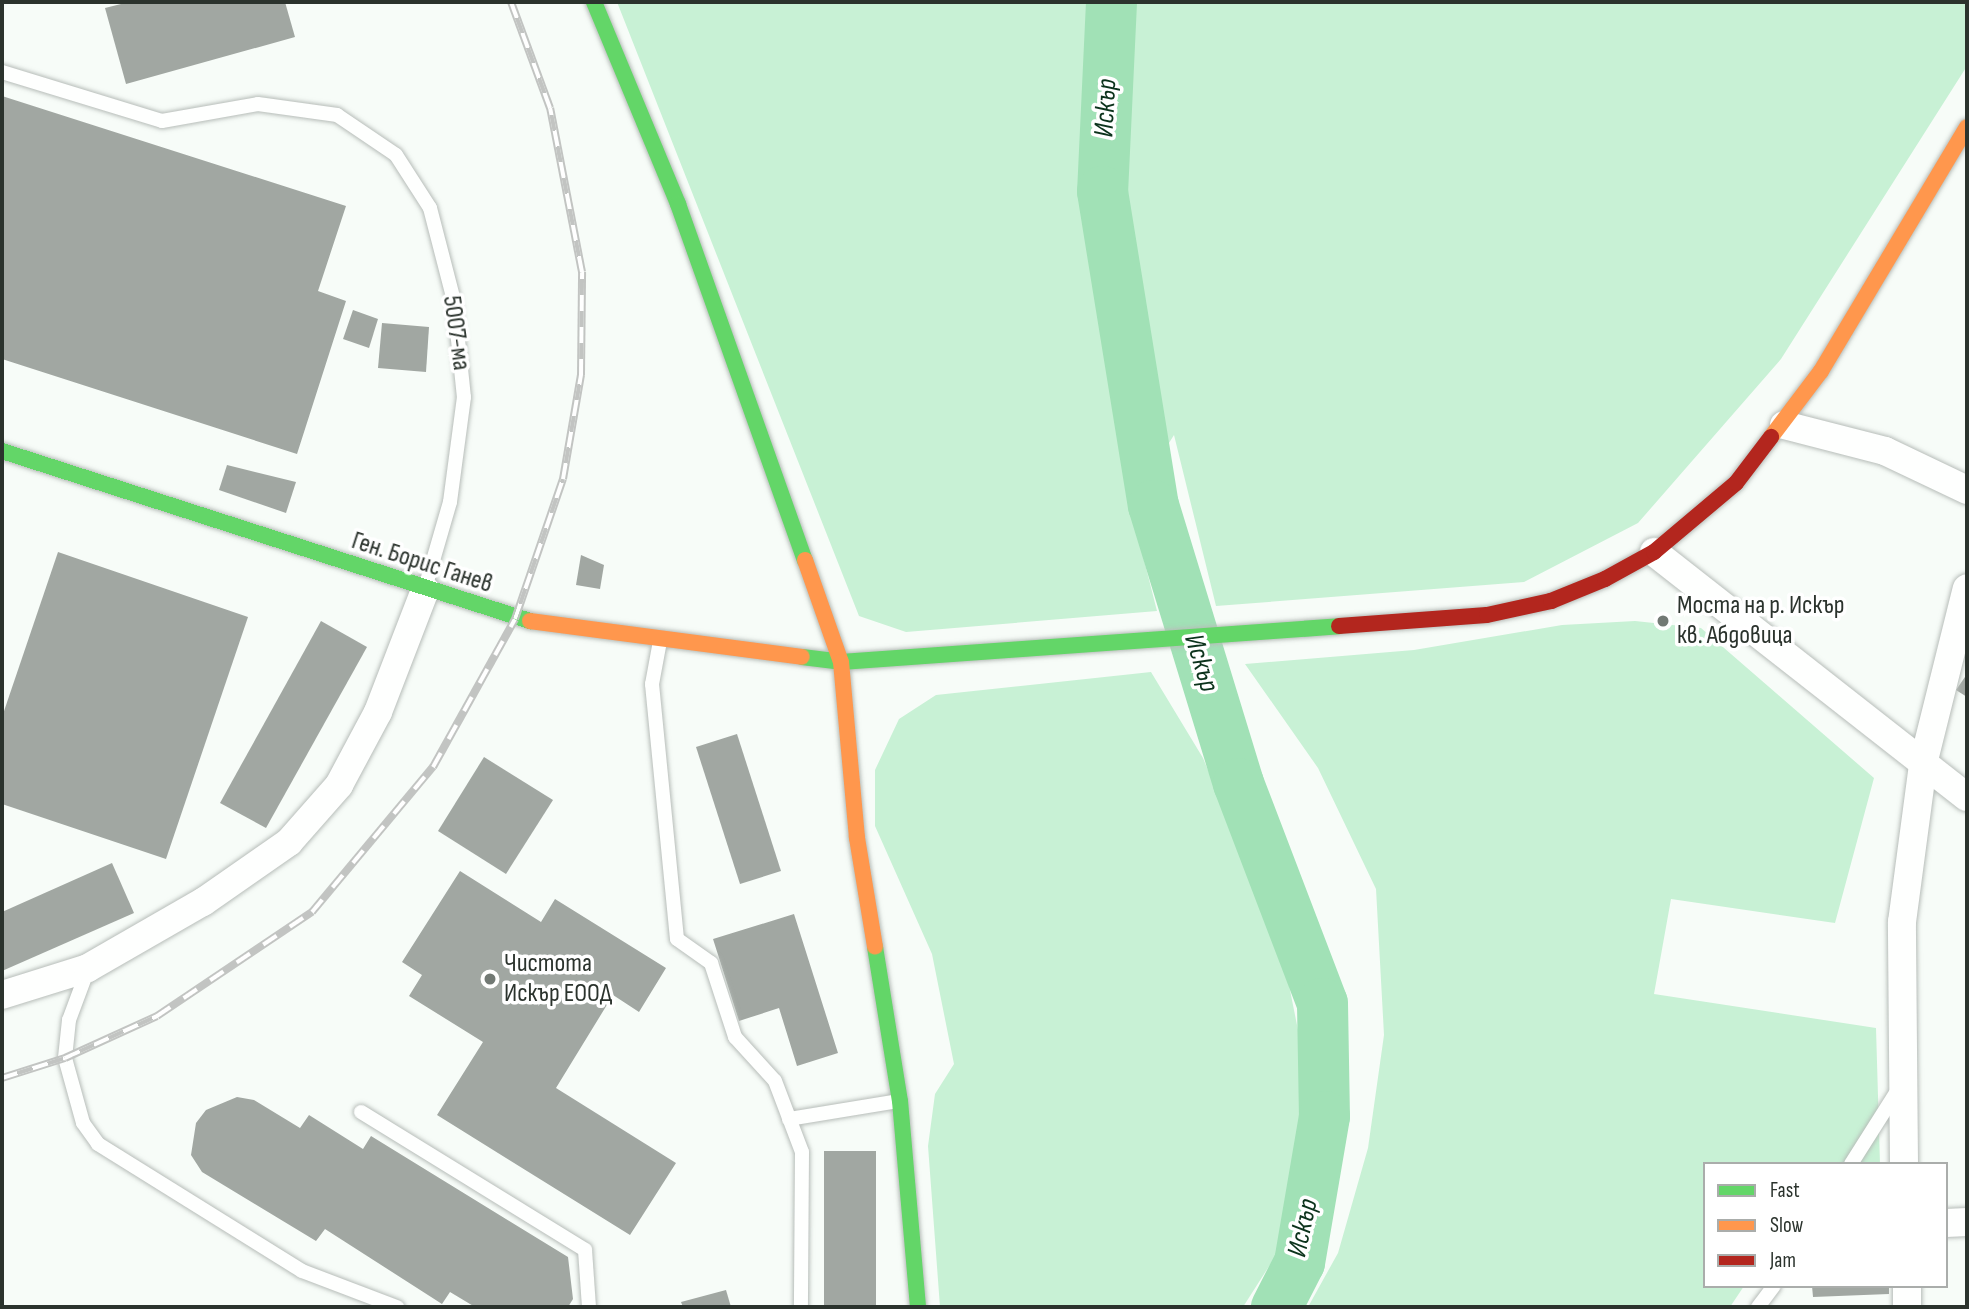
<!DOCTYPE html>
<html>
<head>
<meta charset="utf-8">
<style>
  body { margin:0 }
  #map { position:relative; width:1969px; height:1309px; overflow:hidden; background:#f7fcf8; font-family:"Sofia Sans Condensed",sans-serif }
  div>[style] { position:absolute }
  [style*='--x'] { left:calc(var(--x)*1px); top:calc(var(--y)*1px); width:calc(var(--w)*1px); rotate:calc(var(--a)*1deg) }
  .green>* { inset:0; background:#c8f1d5 }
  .river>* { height:51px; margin:-25.5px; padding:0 25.5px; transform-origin:25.5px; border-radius:25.5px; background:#a1e1b6 }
  .building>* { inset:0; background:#a1a7a2 }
  .roads { filter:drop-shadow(0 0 2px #b7bdb9) drop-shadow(0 0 2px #b7bdb9) }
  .lane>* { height:14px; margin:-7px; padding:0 7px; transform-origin:7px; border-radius:7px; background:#fefffe }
  .street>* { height:28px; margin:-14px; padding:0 14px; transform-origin:14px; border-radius:14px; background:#fefffe }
  .fast>* { height:16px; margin:-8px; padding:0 8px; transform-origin:8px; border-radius:8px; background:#63d668 }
  .slow>* { height:16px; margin:-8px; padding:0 8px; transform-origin:8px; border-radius:8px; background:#ff974d }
  .jam>* { height:16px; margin:-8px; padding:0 8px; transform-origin:8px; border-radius:8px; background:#b3261e }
  .rail>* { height:8px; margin-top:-4px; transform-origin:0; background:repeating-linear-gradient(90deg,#fff 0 16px,#c2c4c2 0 32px); box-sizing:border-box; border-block:2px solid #c2c4c2 }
  .dots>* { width:19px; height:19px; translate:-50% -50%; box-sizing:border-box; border:4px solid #fff; border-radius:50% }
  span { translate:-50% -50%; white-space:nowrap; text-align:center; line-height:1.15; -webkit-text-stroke:7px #fff; paint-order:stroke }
  .street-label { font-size:26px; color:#2b332d }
  .poi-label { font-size:26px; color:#2b332d }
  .left { translate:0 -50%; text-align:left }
  .water-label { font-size:28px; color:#0c331c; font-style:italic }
  .frame { position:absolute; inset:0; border:4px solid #2b332d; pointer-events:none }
  .legend { position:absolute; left:1703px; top:1162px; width:245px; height:126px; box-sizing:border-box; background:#fff; border:2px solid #aaadab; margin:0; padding:9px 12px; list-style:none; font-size:21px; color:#2b332d }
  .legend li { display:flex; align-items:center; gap:14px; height:35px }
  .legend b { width:35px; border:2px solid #aaadab }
</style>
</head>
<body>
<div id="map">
  <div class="green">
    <div style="clip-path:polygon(617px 2px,1967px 2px,1967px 66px,1781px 359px,1638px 523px,1524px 582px,1216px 606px,1174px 435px,1130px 505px,1157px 611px,906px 632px,859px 616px)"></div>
    <div style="clip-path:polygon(1635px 621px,1701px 628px,1874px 778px,1835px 923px,1671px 899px,1654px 994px,1876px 1028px,1880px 1164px,1705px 1164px,1705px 1286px,1744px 1286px,1730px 1307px,1308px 1307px,1338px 1253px,1368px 1148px,1384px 1035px,1376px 889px,1318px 768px,1245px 664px,1414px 650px,1562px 625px)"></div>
    <div style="clip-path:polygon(1151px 672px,1203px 758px,1282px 950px,1309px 1085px,1280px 1249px,1243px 1307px,940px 1307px,928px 1146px,935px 1094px,954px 1064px,932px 954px,875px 826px,875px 770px,899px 719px,936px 695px)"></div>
  </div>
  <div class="river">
    <div style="--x:1111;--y:2;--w:189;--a:92.7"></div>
    <div style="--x:1102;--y:191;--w:318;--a:80.8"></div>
    <div style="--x:1153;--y:505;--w:291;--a:73"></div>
    <div style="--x:1238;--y:783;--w:235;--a:69.1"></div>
    <div style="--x:1322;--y:1003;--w:113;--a:89"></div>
    <div style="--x:1324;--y:1116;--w:148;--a:99.7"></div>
    <div style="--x:1299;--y:1262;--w:51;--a:117.1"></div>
  </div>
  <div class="building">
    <div style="clip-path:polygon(129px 2px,285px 2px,295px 37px,126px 84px,105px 8px)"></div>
    <div style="clip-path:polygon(2px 96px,346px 206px,318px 291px,346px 301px,297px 454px,2px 359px)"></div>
    <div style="clip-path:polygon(353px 310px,378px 319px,369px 348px,343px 339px)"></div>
    <div style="clip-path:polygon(382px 323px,429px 327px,426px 372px,378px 368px)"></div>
    <div style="clip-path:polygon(227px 465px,296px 482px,286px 513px,219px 490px)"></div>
    <div style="clip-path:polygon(58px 552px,248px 617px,166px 859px,2px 804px,2px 717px)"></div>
    <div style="clip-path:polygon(581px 555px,604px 565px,600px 589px,576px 585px)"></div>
    <div style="clip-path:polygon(321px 621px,367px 647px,266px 828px,220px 803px)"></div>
    <div style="clip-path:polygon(1967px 674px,1967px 697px,1956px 690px)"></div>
    <div style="clip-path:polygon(737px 734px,781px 871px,740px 884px,696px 747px)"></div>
    <div style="clip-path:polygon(484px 757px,553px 800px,506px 874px,438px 831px)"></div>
    <div style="clip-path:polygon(112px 863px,134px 913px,2px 971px,2px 912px)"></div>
    <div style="clip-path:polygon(460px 871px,541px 922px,555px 899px,666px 968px,639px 1012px,613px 995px,556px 1088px,676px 1163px,630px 1235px,437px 1115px,483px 1042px,409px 996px,422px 975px,402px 962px)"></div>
    <div style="clip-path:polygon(794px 914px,838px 1053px,797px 1066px,779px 1008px,739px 1021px,713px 939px)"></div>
    <div style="clip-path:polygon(237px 1097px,254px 1100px,300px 1128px,309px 1115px,363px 1149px,371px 1136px,568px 1257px,573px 1299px,568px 1307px,475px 1307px,450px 1292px,442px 1304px,325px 1229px,316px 1241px,202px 1172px,191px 1155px,196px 1123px,206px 1110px)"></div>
    <div style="clip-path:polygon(824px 1151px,876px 1151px,876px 1307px,824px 1307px)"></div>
    <div style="clip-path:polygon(1812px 1286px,1889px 1286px,1889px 1294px,1813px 1297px)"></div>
    <div style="clip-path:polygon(726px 1290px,731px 1307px,683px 1307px,681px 1302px)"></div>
  </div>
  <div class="roads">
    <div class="lane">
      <div style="--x:2;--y:72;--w:167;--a:17"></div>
      <div style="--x:162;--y:121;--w:97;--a:-10"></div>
      <div style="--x:258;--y:104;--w:80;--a:7.9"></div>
      <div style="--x:337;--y:115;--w:71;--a:34.1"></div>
      <div style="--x:396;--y:155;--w:63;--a:57.3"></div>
      <div style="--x:430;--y:208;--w:96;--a:75.5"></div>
      <div style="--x:454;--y:301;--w:97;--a:84.1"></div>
      <div style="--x:464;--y:397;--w:106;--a:97.6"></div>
      <div style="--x:450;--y:502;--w:90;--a:106.2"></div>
      <div style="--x:660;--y:641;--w:44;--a:100.5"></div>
      <div style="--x:652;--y:684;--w:256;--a:84.4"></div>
      <div style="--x:677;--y:939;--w:42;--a:35.2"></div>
      <div style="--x:711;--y:963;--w:78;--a:72"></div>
      <div style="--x:735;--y:1037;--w:59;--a:47.7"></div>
      <div style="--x:775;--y:1081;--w:76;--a:69.2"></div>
      <div style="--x:802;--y:1152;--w:155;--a:90.4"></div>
      <div style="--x:88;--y:969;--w:54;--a:110.4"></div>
      <div style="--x:69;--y:1020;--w:38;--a:96"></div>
      <div style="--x:65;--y:1058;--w:67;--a:74.5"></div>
      <div style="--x:83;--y:1123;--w:26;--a:54"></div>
      <div style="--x:98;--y:1144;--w:240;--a:31.9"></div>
      <div style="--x:302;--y:1271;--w:102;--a:20.8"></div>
      <div style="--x:361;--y:1112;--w:263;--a:31.6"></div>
      <div style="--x:585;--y:1250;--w:57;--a:86"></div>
      <div style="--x:789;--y:1119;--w:111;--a:-9.3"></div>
      <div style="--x:1851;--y:1164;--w:90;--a:-57.7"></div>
      <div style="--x:1758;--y:1307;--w:26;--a:-53"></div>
    </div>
    <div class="street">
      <div style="--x:1784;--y:425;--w:104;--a:14.4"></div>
      <div style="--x:1885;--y:451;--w:91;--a:25.4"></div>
      <div style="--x:1654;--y:552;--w:397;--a:38.1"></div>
      <div style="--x:2;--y:995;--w:90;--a:-17.4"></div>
      <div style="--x:88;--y:968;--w:133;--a:-29.9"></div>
      <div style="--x:203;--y:902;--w:105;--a:-34.9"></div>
      <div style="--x:289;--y:842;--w:76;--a:-48.7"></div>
      <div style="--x:339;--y:785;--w:83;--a:-61.9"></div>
      <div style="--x:378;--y:712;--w:131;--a:-68.9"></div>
      <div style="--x:1904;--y:1164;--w:242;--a:-90.5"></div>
      <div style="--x:1902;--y:922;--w:159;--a:-82.4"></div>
      <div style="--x:1923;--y:764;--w:181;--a:-76"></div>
      <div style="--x:1946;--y:1223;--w:21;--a:-3"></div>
      <div style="--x:1907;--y:1286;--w:21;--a:90"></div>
    </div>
    <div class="fast">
      <div style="--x:594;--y:2;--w:219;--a:67.4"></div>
      <div style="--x:678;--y:204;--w:378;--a:70.4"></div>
      <div style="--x:2;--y:451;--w:555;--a:17.85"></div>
      <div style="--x:802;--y:657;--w:39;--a:7"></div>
      <div style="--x:841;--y:662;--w:499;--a:-4.1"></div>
      <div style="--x:875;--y:947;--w:156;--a:80.8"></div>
      <div style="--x:900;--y:1101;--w:207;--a:85"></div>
    </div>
    <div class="slow">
      <div style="--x:1771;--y:437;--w:83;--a:-52.9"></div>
      <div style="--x:1821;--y:371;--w:284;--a:-59.1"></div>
      <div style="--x:805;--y:560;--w:108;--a:70.6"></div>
      <div style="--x:841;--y:662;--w:177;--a:84.8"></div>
      <div style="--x:857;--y:838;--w:110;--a:80.6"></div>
      <div style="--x:530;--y:621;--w:274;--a:7.5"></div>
    </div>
    <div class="jam">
      <div style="--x:1339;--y:626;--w:148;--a:-4.3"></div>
      <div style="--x:1487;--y:615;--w:66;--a:-12.3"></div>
      <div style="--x:1551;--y:601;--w:58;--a:-22.2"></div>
      <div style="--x:1605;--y:579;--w:56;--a:-28.9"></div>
      <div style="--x:1654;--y:552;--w:107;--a:-40.1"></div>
      <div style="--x:1736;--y:483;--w:58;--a:-52.7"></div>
    </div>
  </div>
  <div class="rail">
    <div style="--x:2;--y:1078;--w:66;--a:-17.6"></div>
    <div style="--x:65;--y:1058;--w:101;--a:-24.5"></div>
    <div style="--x:157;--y:1016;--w:187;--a:-33.9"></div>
    <div style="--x:312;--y:912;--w:189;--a:-50.2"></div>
    <div style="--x:433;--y:767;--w:169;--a:-61"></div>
    <div style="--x:515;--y:619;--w:148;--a:-71.1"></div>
    <div style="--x:563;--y:479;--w:106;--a:-80.2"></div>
    <div style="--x:581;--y:375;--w:103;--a:-89.4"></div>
    <div style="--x:582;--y:272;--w:167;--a:-101"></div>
    <div style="--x:550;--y:108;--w:113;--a:-110.2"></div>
  </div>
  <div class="dots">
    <div style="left:1663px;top:621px;background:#727974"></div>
    <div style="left:490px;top:979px;background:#727974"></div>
  </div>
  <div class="street-label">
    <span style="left:456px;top:333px;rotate:82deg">5007-ма</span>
    <span style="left:422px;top:563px;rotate:18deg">Ген. Борис Ганев</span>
  </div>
  <div class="poi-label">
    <span class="left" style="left:1677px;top:621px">Моста на р. Искър<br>кв. Абдовица</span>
    <span class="left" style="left:504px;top:979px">Чистота<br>Искър ЕООД</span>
  </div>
  <div class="water-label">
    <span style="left:1106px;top:108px;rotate:-87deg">Искър</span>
    <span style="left:1201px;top:663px;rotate:73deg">Искър</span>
    <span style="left:1303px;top:1228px;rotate:-78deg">Искър</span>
  </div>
  <div class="frame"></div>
  <ul class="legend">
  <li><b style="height:9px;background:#63d668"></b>Fast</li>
  <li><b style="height:9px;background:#ff974d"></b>Slow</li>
  <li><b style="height:9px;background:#b3261e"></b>Jam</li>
  </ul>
</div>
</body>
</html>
